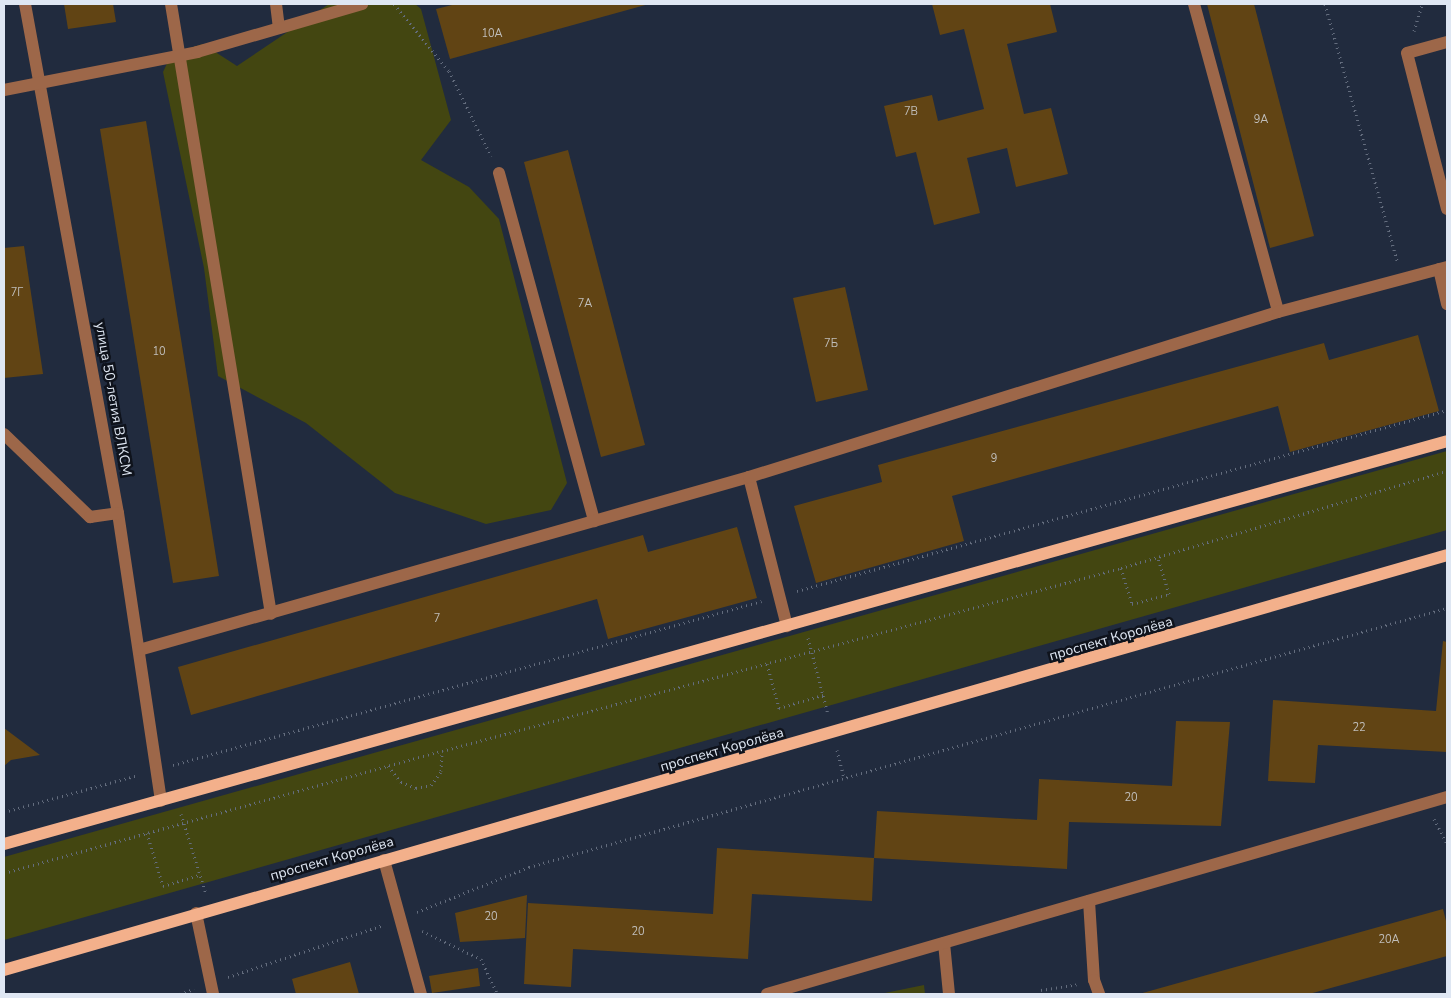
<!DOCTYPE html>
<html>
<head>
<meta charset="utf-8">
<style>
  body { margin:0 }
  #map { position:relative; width:1451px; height:998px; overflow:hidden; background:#212b3e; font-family:"Nunito Sans",sans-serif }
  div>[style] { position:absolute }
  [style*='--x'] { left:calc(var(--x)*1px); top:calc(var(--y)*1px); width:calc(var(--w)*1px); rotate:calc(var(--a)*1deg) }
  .green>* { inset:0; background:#434611 }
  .building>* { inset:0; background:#614414 }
  .path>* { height:3px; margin-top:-1.5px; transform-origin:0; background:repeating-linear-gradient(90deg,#646d7e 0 1px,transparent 0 5px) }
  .minor>* { height:12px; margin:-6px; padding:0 6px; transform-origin:6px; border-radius:6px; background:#9d6749 }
  .major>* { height:12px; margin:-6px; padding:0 6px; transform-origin:6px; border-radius:6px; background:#f3b08b }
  span { translate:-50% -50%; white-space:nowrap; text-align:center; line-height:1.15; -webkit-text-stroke:5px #0f131c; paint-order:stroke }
  .number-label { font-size:11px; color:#c0bebb }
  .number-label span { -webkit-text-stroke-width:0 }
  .street-label { font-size:14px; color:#dfe7f3 }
  .frame { position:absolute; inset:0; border:5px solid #dfe7f3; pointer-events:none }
</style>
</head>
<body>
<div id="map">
  <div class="green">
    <div style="clip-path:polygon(329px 4px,415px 4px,421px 9px,451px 120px,421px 160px,469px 187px,499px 219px,567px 483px,551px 510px,486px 524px,395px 493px,306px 423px,218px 376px,204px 268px,163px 72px,172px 53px,203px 44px,237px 66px)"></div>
    <div style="clip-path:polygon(1447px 451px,1447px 530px,4px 940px,4px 857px)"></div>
    <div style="clip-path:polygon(924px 985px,925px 994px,880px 994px)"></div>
  </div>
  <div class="building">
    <div style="clip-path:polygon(64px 4px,113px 4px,116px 22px,68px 29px)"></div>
    <div style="clip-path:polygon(456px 4px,649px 4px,450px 59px,436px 9px)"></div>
    <div style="clip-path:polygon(932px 4px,1050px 4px,1057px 32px,1007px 44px,1024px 114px,1051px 108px,1068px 174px,1016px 187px,1007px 148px,967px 158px,980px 213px,934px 225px,916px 152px,896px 157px,884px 106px,932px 95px,938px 121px,984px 109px,964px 29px,940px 35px)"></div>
    <div style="clip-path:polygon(1207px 4px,1254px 4px,1314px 236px,1270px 248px)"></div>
    <div style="clip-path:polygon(146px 121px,219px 576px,173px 583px,100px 129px)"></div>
    <div style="clip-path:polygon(568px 150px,645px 445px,601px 457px,524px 162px)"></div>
    <div style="clip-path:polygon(24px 246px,43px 374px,4px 378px,4px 248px)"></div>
    <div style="clip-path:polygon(845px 287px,868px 390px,816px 402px,793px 298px)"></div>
    <div style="clip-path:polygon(1418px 335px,1439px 411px,1290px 452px,1278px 406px,952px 496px,964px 541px,816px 583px,794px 506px,882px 482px,878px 465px,1324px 343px,1329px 360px)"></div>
    <div style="clip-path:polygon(737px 527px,757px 598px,608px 639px,597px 599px,191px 715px,178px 667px,643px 535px,648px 552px)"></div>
    <div style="clip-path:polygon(1443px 641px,1447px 642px,1447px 752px,1318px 745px,1315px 783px,1268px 781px,1273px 700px,1436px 711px)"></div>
    <div style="clip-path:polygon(1176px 721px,1230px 722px,1221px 826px,1069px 822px,1067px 869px,874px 858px,877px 811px,1037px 820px,1039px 779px,1172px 786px)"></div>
    <div style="clip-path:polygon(4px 728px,40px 755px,11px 760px,4px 766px)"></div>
    <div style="clip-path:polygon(717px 848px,874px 858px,872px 901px,752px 894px,748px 959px,573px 949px,571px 987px,524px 984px,528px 903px,713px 914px)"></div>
    <div style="clip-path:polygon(527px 895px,525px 938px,460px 942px,455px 913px)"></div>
    <div style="clip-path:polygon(1443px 909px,1447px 925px,1447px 956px,1309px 994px,1139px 994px)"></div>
    <div style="clip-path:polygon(350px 962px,359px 994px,296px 994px,292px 979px)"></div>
    <div style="clip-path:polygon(478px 968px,480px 986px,432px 993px,429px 976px)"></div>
  </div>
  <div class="path">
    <div style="--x:394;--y:4;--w:87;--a:50.6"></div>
    <div style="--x:449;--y:71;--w:95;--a:63.7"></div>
    <div style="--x:1325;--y:4;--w:267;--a:74.3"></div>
    <div style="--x:1414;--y:31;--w:28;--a:-73"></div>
    <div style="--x:1121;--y:568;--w:38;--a:73"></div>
    <div style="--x:1132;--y:604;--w:38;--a:-15"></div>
    <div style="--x:1169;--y:594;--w:38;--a:-107"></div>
    <div style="--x:797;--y:591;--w:675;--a:-15.56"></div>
    <div style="--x:808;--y:638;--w:79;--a:75.3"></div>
    <div style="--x:767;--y:664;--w:46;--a:74.7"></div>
    <div style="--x:779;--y:708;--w:46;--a:-16.5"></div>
    <div style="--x:837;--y:750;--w:29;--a:76"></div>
    <div style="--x:173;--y:765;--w:611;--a:-15.56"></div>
    <div style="--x:388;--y:766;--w:21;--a:51"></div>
    <div style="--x:401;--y:782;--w:16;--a:22"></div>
    <div style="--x:416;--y:788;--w:15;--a:-11"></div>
    <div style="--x:431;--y:785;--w:17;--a:-54"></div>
    <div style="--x:441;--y:771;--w:20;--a:-87"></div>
    <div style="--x:4;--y:812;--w:139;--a:-15.4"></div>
    <div style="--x:181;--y:814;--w:84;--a:72.6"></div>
    <div style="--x:1434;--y:819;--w:27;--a:62"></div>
    <div style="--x:147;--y:833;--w:55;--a:73.2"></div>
    <div style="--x:163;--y:886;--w:38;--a:-17"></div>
    <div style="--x:4;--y:873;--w:455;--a:-15.6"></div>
    <div style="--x:442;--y:751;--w:703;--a:-15.08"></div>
    <div style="--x:1121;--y:568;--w:340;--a:-16.6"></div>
    <div style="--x:417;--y:912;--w:121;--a:-21.9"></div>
    <div style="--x:529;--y:867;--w:954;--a:-15.76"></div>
    <div style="--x:422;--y:931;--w:65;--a:25.4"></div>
    <div style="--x:481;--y:959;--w:38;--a:65"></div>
    <div style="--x:228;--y:977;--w:163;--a:-18.5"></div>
    <div style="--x:180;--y:994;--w:15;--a:-20"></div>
    <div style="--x:1038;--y:994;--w:5;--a:-53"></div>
    <div style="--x:1041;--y:990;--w:36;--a:-9"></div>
  </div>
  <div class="minor">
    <div style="--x:25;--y:4;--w:517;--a:79.65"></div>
    <div style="--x:118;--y:513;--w:291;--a:81.5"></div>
    <div style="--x:171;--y:4;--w:618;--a:80.69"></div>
    <div style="--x:276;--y:4;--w:24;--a:83"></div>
    <div style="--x:1194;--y:4;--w:319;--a:74.7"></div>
    <div style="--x:1447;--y:42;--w:41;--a:164.6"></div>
    <div style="--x:1407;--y:53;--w:161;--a:75.6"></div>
    <div style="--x:4;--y:90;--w:197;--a:-11.1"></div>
    <div style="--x:197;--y:52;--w:172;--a:-16.2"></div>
    <div style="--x:499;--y:173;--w:361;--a:74.7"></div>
    <div style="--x:1439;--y:269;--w:36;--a:77"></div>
    <div style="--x:4;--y:434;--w:120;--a:44"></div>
    <div style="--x:90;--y:517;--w:28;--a:-8"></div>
    <div style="--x:749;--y:477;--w:154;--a:75.7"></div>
    <div style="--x:139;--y:650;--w:634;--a:-15.83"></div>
    <div style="--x:749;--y:477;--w:554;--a:-17.32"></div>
    <div style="--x:1278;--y:312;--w:175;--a:-14.9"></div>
    <div style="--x:384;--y:860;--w:139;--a:74.6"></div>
    <div style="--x:1089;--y:901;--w:79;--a:86.4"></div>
    <div style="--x:1094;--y:980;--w:15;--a:70"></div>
    <div style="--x:196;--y:913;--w:83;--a:78.1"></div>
    <div style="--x:944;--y:943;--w:51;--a:84.4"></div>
    <div style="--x:767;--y:994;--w:708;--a:-16.16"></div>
  </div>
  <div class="major">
    <div style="--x:4;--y:844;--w:1498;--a:-15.6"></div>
    <div style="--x:4;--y:970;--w:1501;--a:-16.04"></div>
  </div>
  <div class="number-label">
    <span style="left:492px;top:34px">10А</span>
    <span style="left:911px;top:112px">7В</span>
    <span style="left:1261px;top:120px">9А</span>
    <span style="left:17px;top:293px">7Г</span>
    <span style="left:585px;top:304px">7А</span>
    <span style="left:831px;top:344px">7Б</span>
    <span style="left:159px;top:352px">10</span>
    <span style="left:994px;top:459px">9</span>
    <span style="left:437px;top:619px">7</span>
    <span style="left:1359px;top:728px">22</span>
    <span style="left:1131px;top:798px">20</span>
    <span style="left:491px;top:917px">20</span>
    <span style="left:638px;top:932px">20</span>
    <span style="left:1389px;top:940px">20А</span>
  </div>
  <div class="street-label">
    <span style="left:113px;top:399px;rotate:80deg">улица 50-летия ВЛКСМ</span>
    <span style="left:1111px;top:639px;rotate:-16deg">проспект Королёва</span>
    <span style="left:722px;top:750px;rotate:-16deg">проспект Королёва</span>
    <span style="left:332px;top:859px;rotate:-16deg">проспект Королёва</span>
  </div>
  <div class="frame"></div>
</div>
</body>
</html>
